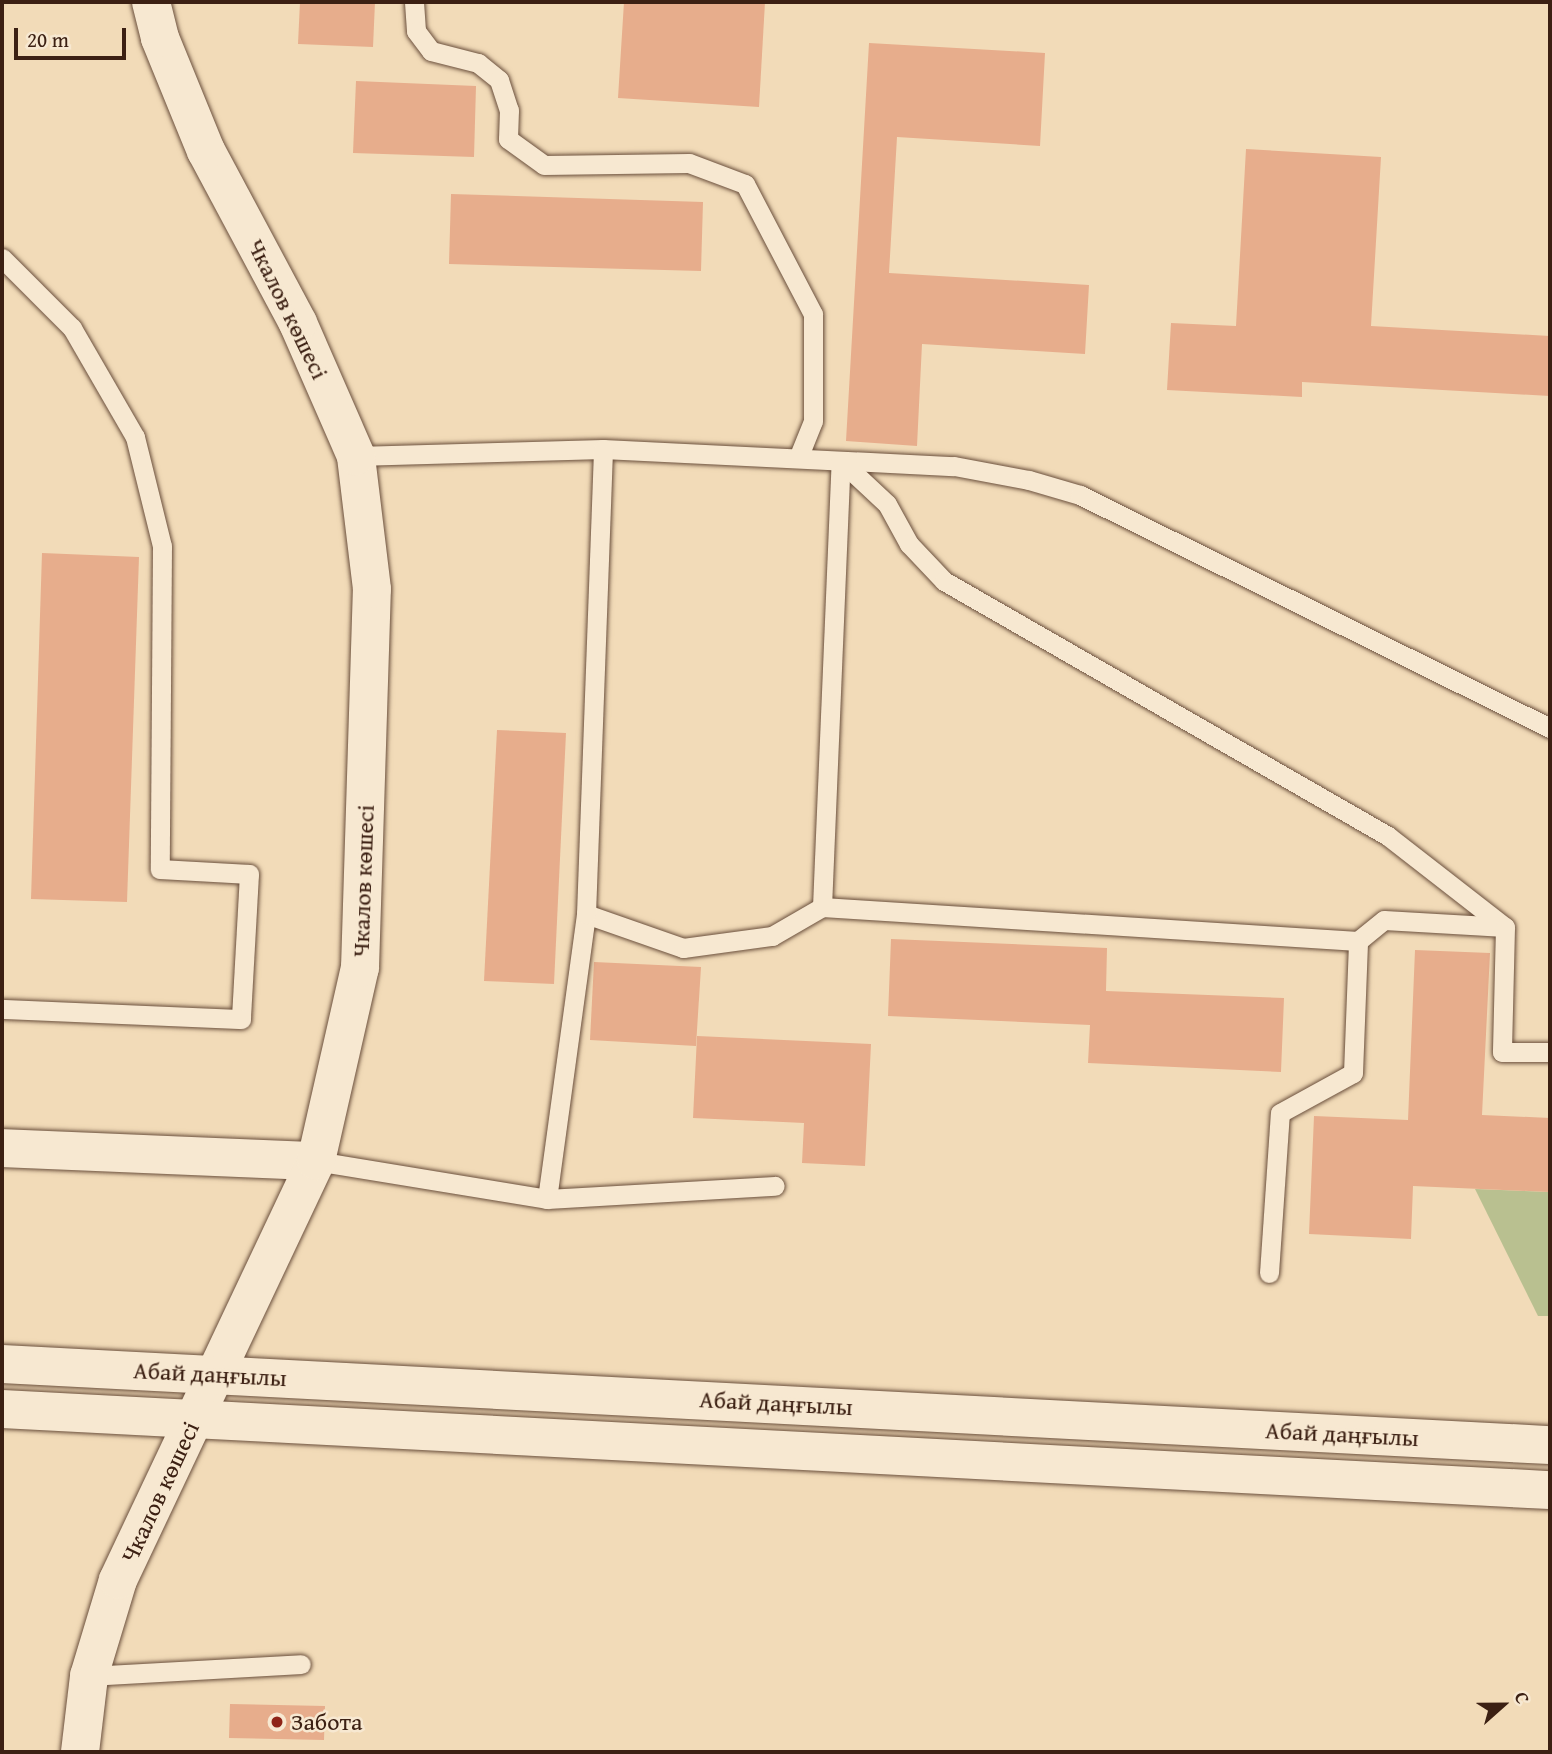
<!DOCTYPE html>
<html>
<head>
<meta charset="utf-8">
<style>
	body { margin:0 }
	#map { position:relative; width:1552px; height:1754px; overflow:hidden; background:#f2dbb8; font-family:"Gentium Book Plus",serif }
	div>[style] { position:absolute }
	.green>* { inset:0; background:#b9c090 }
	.building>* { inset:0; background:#e7ad8c }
	.roads { filter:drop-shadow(0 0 2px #6a4f3c) drop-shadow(0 0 2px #6a4f3c) }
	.service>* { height:19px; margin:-9.5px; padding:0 9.5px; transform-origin:9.5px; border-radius:9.5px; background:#f7e8d1 }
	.minor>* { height:38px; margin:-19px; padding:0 19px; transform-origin:19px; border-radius:19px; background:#f7e8d1 }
	.tertiary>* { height:38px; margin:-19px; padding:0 19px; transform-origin:19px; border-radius:19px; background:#f7e8d1 }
	.secondary>* { height:38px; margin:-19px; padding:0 19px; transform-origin:19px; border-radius:19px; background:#f7e8d1 }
	.dots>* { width:19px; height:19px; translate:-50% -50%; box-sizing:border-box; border:4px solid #f7e8d1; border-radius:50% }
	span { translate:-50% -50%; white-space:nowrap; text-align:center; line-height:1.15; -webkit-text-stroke:5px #f7e8d1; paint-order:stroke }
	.street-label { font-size:24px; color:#3c2013 }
	.poi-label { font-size:24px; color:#3c2013 }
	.left { translate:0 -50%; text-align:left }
	.frame { position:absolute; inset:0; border:4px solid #3c2013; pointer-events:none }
	.north { position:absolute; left:1468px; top:1670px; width:70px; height:70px; -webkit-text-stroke:5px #f7e8d1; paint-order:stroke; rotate:69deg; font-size:19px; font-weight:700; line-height:28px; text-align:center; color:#3c2013 }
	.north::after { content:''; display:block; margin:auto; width:24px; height:32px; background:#3c2013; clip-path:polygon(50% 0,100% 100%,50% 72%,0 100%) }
	.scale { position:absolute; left:14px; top:28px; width:112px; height:32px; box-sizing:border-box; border:4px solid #3c2013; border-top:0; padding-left:9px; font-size:21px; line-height:24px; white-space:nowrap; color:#3c2013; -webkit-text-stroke:5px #f7e8d1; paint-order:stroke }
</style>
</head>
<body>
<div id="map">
	<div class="green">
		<i style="clip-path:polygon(1475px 1189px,1550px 1192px,1550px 1316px,1538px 1316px)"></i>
	</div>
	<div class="building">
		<i style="clip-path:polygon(300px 2px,375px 2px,373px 47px,298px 44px)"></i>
		<i style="clip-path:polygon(624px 2px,765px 2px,759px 107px,618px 98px)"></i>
		<i style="clip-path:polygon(869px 43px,1045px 53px,1040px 146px,897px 137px,889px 273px,1089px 285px,1085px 354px,922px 344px,917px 446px,846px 441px)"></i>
		<i style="clip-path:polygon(356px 81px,476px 86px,474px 157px,353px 153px)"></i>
		<i style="clip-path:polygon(1246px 149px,1381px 157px,1371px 326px,1550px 336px,1550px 396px,1302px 382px,1302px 397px,1167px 390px,1171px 323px,1236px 326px)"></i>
		<i style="clip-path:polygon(451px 194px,703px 202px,701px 271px,449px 264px)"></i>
		<i style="clip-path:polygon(42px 553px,139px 557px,127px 902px,31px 899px)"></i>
		<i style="clip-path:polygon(497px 730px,566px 733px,554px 984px,484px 981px)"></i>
		<i style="clip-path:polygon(891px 939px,1107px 948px,1106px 991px,1284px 998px,1281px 1072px,1088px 1063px,1090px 1025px,888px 1016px)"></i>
		<i style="clip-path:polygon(1415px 950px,1490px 953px,1482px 1115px,1550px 1118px,1550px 1192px,1413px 1186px,1411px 1239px,1309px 1234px,1314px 1116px,1408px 1120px)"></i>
		<i style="clip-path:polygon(594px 962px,701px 967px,696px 1046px,590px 1040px)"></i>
		<i style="clip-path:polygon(697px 1036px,871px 1044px,865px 1166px,802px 1163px,804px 1123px,693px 1118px)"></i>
		<i style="clip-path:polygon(230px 1704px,325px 1706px,324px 1740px,229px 1738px)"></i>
	</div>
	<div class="roads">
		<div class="service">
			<i style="left:414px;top:2px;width:29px;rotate:86deg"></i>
			<i style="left:416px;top:31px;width:25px;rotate:53deg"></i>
			<i style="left:431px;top:51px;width:49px;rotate:14.3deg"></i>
			<i style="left:478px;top:63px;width:27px;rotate:39deg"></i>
			<i style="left:499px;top:80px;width:32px;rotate:72deg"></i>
			<i style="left:509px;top:110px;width:29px;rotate:92deg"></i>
			<i style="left:508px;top:139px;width:44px;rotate:35.8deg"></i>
			<i style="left:544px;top:165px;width:145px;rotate:-0.8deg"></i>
			<i style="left:689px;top:163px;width:60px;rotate:20.6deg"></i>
			<i style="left:745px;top:184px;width:147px;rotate:62.4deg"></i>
			<i style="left:813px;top:314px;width:107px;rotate:90deg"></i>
			<i style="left:813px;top:421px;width:40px;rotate:112deg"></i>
			<i style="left:2px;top:258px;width:99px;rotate:45deg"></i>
			<i style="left:72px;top:328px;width:126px;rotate:60deg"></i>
			<i style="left:135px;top:437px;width:112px;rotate:76.1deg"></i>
			<i style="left:162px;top:546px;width:323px;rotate:90.4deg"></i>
			<i style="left:160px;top:869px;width:89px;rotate:3.2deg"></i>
			<i style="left:249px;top:874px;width:145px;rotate:93.2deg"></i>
			<i style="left:241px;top:1019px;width:239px;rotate:-177.6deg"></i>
			<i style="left:356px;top:456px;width:247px;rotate:-1.6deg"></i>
			<i style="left:603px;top:449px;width:351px;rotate:2.8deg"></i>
			<i style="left:954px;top:466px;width:76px;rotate:10.6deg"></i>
			<i style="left:1029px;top:480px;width:53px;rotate:16.4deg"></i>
			<i style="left:1080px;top:495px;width:525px;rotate:26.37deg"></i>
			<i style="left:822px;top:907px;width:446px;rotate:-87.6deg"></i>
			<i style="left:841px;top:461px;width:63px;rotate:43.1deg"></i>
			<i style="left:887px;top:504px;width:46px;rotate:61.2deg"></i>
			<i style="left:909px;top:544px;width:51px;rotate:46.6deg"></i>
			<i style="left:944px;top:581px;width:512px;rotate:29.87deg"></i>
			<i style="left:1388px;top:836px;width:148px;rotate:37.9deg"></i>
			<i style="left:586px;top:914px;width:103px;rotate:19.3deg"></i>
			<i style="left:683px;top:948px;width:90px;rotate:-7.7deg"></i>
			<i style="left:772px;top:936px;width:58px;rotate:-30.1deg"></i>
			<i style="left:822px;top:907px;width:537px;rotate:3.63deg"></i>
			<i style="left:1358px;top:941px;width:33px;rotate:-39deg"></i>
			<i style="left:1384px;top:920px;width:121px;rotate:3.3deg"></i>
			<i style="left:1505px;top:927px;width:125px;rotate:91.4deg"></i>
			<i style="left:1502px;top:1052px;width:48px"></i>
			<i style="left:316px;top:1161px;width:234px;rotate:9.3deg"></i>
			<i style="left:547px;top:1199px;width:228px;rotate:-3.3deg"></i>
			<i style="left:547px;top:1199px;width:288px;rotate:-82.2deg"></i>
			<i style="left:586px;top:914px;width:465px;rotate:-87.9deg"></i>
			<i style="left:1269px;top:1273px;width:160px;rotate:-86.1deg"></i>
			<i style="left:1280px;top:1113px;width:83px;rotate:-28.7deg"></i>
			<i style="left:1353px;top:1073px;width:132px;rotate:-87.8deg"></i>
			<i style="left:89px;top:1676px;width:212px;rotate:-3.2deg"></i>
		</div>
		<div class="minor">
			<i style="left:2px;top:1148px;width:314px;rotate:2.4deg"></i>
		</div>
		<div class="tertiary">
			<i style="left:80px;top:1752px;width:77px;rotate:-83.2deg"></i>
			<i style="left:89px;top:1676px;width:100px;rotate:-73.2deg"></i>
			<i style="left:118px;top:1580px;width:463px;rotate:-64.7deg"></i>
			<i style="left:316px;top:1161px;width:198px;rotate:-77.2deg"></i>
			<i style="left:360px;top:968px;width:379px;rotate:-88.2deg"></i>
			<i style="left:372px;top:589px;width:134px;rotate:-96.9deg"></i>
			<i style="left:356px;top:456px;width:145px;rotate:-113.6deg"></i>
			<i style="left:298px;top:323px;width:195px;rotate:-118.1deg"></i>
			<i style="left:206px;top:151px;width:122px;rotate:-112.2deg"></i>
			<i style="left:160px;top:38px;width:37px;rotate:-104deg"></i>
		</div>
		<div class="secondary">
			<i style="left:2px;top:1364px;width:1550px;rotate:3deg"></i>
			<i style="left:2px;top:1409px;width:1550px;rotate:3deg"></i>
		</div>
	</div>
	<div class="dots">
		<i style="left:277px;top:1722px;background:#8f2418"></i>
	</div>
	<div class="street-label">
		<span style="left:288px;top:309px;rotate:64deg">Чкалов көшесі</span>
		<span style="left:363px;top:881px;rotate:-88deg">Чкалов көшесі</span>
		<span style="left:210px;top:1374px;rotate:3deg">Абай даңғылы</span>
		<span style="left:776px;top:1403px;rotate:3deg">Абай даңғылы</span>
		<span style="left:1342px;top:1434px;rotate:3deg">Абай даңғылы</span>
		<span style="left:160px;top:1492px;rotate:-65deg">Чкалов көшесі</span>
	</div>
	<div class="poi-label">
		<span class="left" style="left:291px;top:1722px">Забота</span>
	</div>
	<div class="frame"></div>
	<div class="north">С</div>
	<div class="scale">20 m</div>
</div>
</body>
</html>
